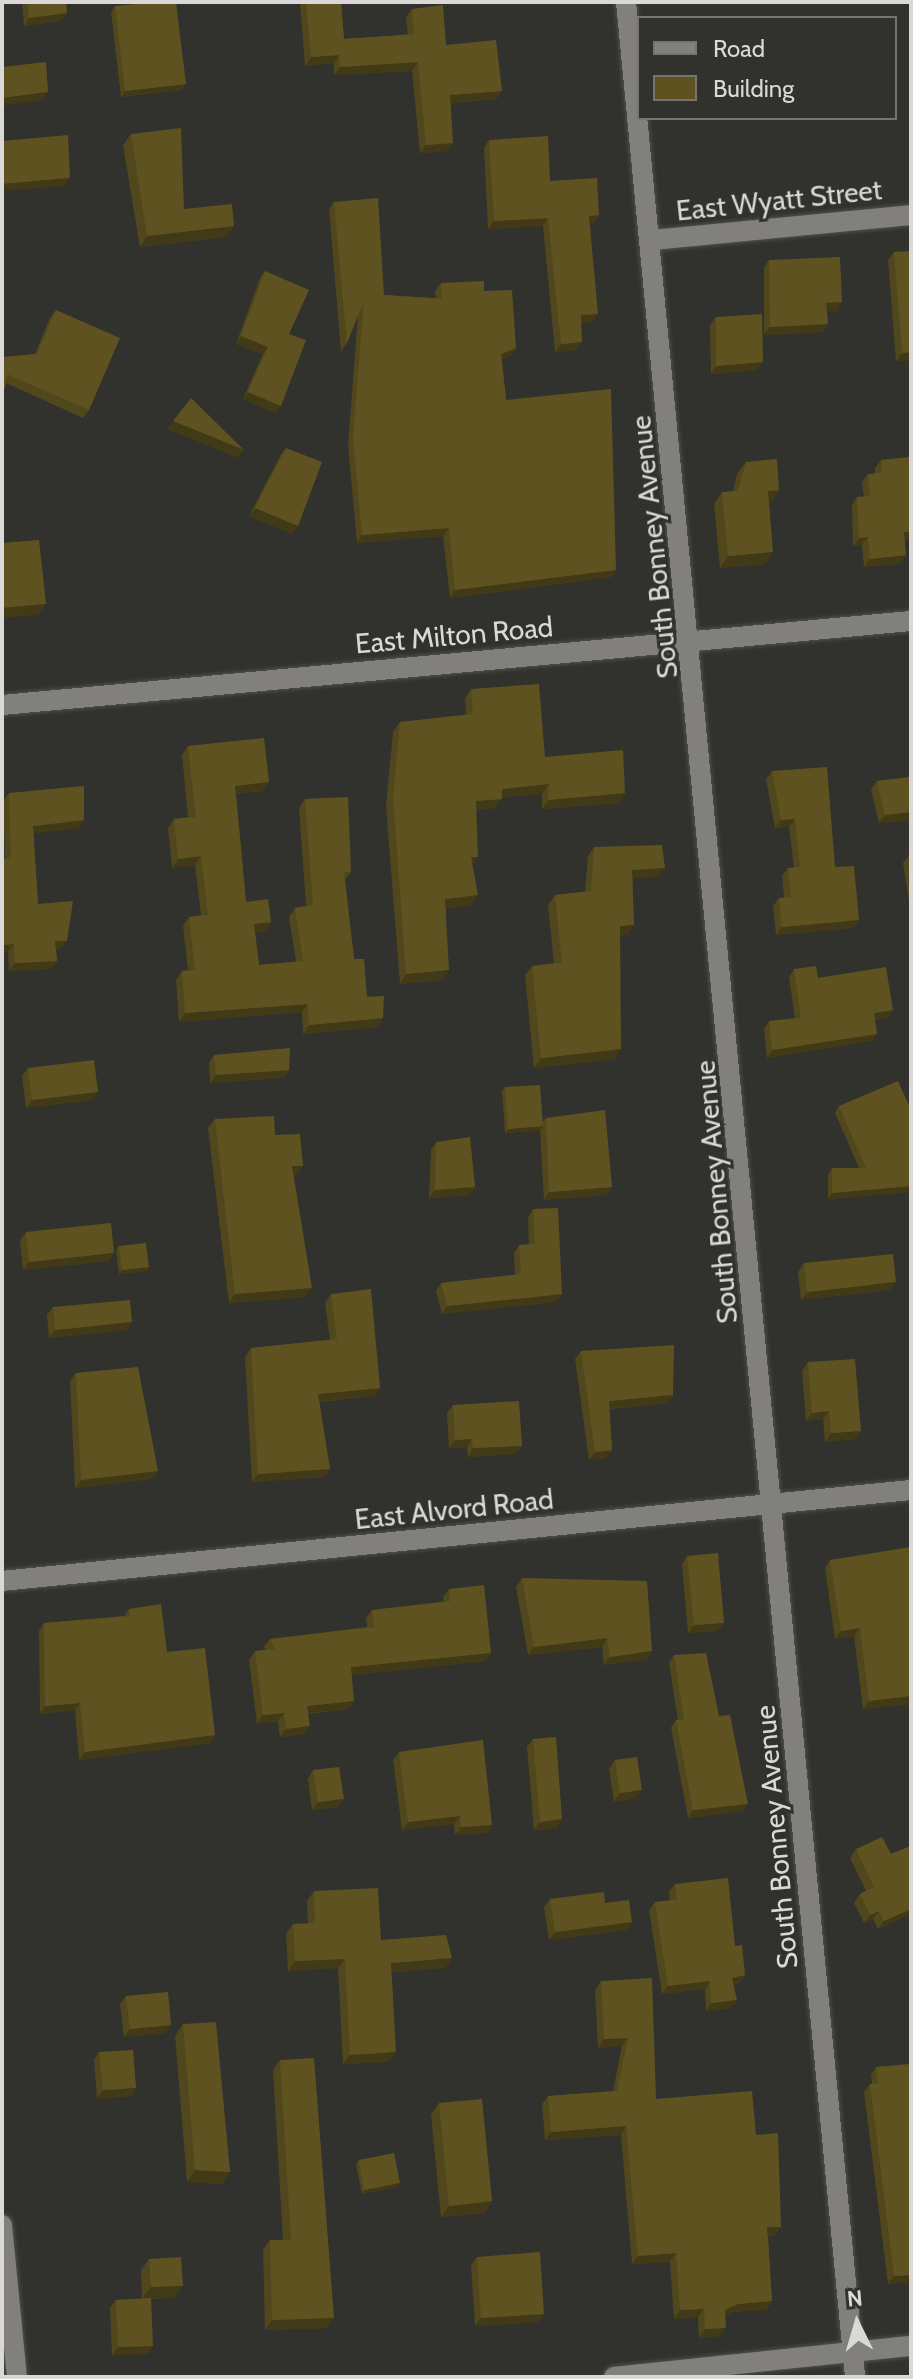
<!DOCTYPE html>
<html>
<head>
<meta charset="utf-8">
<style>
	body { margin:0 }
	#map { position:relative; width:913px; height:2379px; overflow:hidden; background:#31312e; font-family:Cabin,sans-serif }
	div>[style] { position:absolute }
	.roads { filter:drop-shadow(0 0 2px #4f4f4c) drop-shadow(0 0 2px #4f4f4c) }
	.minor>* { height:20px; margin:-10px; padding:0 10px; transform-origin:10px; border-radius:10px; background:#81807c }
	.tertiary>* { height:20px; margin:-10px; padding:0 10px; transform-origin:10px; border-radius:10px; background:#81807c }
	.wall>* { inset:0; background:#51471c }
	.shaded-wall>* { inset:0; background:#423a16 }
	.building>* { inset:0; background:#5e5320 }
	span { translate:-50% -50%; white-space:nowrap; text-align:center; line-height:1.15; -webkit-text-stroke:6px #31312e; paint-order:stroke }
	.street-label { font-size:28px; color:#dad9d7 }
	.frame { position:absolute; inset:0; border:4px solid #dad9d7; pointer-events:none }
	.legend { position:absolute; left:637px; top:16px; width:260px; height:104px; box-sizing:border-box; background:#31312e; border:2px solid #757472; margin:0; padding:10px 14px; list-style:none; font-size:24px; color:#dad9d7 }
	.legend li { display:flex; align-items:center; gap:16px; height:40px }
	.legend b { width:40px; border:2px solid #757472 }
	.north { position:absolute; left:817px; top:2283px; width:80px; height:80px; -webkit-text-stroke:6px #31312e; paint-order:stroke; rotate:355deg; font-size:22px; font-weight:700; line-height:32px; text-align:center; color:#dad9d7 }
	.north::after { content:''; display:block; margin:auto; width:28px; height:36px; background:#dad9d7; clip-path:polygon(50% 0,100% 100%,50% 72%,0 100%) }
</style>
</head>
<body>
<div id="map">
	<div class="roads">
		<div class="minor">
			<i style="left:626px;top:2px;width:2386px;rotate:84.49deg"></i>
			<i style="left:652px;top:240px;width:260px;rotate:-5.5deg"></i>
			<i style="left:2px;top:705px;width:913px;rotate:-5.28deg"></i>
			<i style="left:2px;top:1581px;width:914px;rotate:-5.72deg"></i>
			<i style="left:614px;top:2377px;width:299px;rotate:-6deg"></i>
		</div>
		<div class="tertiary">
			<i style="left:2px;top:2225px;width:153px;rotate:84.4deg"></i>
		</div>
	</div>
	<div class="wall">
		<i style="clip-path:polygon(22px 2px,66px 2px,67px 13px,61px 21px,24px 26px)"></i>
		<i style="clip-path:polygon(300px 2px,341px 2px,344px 39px,408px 35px,406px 17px,412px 9px,446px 45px,502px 91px,496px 99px,451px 103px,447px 151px,420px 153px,412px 71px,334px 75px,334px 63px,305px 66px)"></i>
		<i style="clip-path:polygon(115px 6px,186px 84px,182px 90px,121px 97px,111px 12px)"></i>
		<i style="clip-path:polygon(131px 134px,184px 209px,234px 226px,226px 237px,140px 247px,123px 145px)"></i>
		<i style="clip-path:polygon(489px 140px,599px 215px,594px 223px,590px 223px,593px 322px,581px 323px,576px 350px,555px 352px,543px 226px,488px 229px,484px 148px)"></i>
		<i style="clip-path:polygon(334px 202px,384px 295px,436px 298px,435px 291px,441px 283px,484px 291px,516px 348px,511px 356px,502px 359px,506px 400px,616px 570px,611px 577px,450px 598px,443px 536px,357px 543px,348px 445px,358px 315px,347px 343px,341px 351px,329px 209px)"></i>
		<i style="clip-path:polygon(894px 252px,911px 360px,896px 361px,888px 260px)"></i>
		<i style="clip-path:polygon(769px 260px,837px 311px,827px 311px,828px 324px,823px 332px,764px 335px,764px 268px)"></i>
		<i style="clip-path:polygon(265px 271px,289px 334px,276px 413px,243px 399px,263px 354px,236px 344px,260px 278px)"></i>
		<i style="clip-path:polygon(56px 310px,89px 410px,83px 418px,6px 383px,4px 357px,35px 354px,50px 318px)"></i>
		<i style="clip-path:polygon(716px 317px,757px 370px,711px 374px,710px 325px)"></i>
		<i style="clip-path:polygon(286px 448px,292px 534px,249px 516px,280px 456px)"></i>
		<i style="clip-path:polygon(911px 457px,911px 539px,904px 540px,906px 555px,900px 564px,864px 567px,862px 545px,853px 546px,852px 505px,857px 497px,864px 497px,862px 482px,868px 474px,875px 474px,875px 468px,881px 460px)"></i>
		<i style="clip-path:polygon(746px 462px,779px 490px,771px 502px,769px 502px,765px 564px,720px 568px,714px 504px,722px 492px,733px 491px,737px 474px)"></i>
		<i style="clip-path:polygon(471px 689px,545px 757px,619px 803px,542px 809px,542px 794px,502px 797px,495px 808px,476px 810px,472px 865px,471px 905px,446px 908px,442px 980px,400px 984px,386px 806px,393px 732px,400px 722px,466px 715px,465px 699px)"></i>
		<i style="clip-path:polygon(188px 746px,263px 791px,236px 794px,246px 902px,271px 922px,265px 931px,255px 932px,259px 965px,296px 962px,289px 917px,295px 908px,306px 906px,299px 808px,305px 799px,351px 872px,345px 880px,354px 959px,367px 997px,383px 1018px,377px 1027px,303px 1034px,302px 1012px,179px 1022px,176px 980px,182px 971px,188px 970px,183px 926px,189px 917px,201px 915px,195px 865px,172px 868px,168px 828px,174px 819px,188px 817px,182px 755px)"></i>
		<i style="clip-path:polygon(772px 771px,835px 867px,854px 928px,776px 935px,773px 906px,779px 898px,784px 898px,782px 876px,788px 868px,794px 868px,789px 827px,775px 828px,766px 779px)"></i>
		<i style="clip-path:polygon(911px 777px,911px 820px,879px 823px,871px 789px,877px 781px)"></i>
		<i style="clip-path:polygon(9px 793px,84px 820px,79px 828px,33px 833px,38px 904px,61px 949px,56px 949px,57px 961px,51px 969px,9px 971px,8px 952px,2px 953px,2px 859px,5px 859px,3px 801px)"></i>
		<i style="clip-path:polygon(594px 847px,658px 877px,633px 878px,628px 934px,620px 935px,615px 1059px,534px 1068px,525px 975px,532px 966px,554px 963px,548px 905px,555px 895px,585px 892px,588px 856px)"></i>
		<i style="clip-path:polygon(911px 854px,911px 914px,903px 863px,909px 855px)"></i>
		<i style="clip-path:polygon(794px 969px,818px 978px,893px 1010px,888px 1018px,875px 1020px,877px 1034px,871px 1041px,767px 1058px,764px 1029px,769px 1021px,795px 1018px,789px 977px)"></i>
		<i style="clip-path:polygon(214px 1055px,289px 1070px,283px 1078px,210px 1083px,209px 1063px)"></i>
		<i style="clip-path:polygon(28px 1068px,92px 1100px,26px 1108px,22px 1076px)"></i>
		<i style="clip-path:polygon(505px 1087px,542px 1122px,546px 1118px,612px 1187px,606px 1195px,544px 1200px,540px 1130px,505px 1133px,502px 1091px)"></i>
		<i style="clip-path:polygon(839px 1106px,911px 1110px,911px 1192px,828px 1199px,828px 1175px,832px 1168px,859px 1168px,835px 1113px)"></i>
		<i style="clip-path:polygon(215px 1119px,275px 1135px,296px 1176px,293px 1176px,305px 1297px,229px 1303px,208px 1128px)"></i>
		<i style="clip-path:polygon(436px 1142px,475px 1187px,469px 1195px,429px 1198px,431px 1150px)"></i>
		<i style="clip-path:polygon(533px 1209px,562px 1294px,556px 1302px,442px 1314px,436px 1291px,441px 1283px,515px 1275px,514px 1253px,519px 1245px,529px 1245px,528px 1218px)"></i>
		<i style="clip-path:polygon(26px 1232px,109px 1261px,23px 1270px,20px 1240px)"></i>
		<i style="clip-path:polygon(119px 1246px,149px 1267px,146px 1271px,119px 1274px,116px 1250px)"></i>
		<i style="clip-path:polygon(804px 1263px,890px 1290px,801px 1300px,798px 1272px)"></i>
		<i style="clip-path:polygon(331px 1294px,380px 1388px,375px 1396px,319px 1402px,330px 1469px,324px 1477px,252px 1482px,245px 1357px,251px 1348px,330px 1340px,325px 1303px)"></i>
		<i style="clip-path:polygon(53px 1307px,127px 1330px,49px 1338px,47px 1315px)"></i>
		<i style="clip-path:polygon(581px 1351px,668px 1403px,609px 1409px,612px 1450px,606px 1458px,589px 1460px,575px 1359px)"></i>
		<i style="clip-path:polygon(808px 1362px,855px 1439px,825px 1442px,823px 1419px,806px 1421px,802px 1371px)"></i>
		<i style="clip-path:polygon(76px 1373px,158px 1471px,152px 1479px,75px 1488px,70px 1381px)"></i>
		<i style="clip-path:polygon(453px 1405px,516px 1454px,468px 1457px,467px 1447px,449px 1448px,447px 1413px)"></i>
		<i style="clip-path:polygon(687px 1556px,718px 1631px,688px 1633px,682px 1564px)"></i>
		<i style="clip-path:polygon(830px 1560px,911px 1704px,863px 1709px,854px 1636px,835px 1639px,825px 1568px)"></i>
		<i style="clip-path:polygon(522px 1578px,647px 1659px,604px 1665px,602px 1647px,528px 1655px,516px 1587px)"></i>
		<i style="clip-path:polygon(449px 1589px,486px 1661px,352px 1675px,348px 1709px,308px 1714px,304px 1734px,280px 1737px,278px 1721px,257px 1724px,249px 1660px,255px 1651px,266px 1650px,264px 1647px,270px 1639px,367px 1627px,366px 1618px,372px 1610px,444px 1602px,443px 1597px)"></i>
		<i style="clip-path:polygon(129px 1609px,167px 1652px,215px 1735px,210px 1743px,79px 1760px,75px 1710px,40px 1714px,39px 1631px,44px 1623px,124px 1616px)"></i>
		<i style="clip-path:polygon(674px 1655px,719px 1716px,743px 1811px,688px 1818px,671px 1727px,676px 1720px,678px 1720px,669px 1663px)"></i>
		<i style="clip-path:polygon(533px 1739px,557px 1828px,534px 1830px,527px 1747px)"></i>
		<i style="clip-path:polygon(399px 1752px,487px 1833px,455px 1835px,454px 1824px,402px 1830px,393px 1760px)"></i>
		<i style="clip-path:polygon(615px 1760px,636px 1798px,614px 1802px,609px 1769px)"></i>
		<i style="clip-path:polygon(313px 1770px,338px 1807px,312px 1810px,308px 1779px)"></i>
		<i style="clip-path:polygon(911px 1846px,911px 1914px,878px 1929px,873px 1919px,864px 1923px,854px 1903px,860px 1894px,866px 1891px,850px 1858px,856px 1849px,891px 1854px)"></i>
		<i style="clip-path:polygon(675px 1884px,735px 1946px,745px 1975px,739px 1983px,733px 1985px,731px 2008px,706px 2011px,705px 1989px,662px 1994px,649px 1910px,655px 1902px,670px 1900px,669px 1892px)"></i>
		<i style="clip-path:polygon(314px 1891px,381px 1940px,452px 1958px,445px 1968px,391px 1972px,389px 2062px,343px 2064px,338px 1968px,288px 1971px,286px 1934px,293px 1924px,308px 1924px,307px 1901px)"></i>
		<i style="clip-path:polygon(550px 1899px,605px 1903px,632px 1922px,627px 1930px,549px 1940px,544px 1907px)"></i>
		<i style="clip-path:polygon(601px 1981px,656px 2099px,756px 2135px,775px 2235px,768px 2236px,772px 2301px,766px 2310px,732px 2312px,725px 2316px,720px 2336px,699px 2338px,698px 2317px,674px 2319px,670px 2262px,632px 2264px,621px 2135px,545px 2140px,542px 2104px,548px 2096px,613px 2091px,622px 2046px,598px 2048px,595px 1990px)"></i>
		<i style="clip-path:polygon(126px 1996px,171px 2025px,165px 2033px,124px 2037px,120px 2004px)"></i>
		<i style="clip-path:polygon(183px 2024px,230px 2172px,222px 2184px,187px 2182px,175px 2036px)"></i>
		<i style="clip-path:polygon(99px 2052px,131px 2096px,97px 2099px,94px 2060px)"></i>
		<i style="clip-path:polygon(280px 2060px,327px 2328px,265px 2330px,263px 2250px,270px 2240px,283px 2240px,273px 2070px)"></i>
		<i style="clip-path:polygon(911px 2064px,911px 2282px,888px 2284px,864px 2092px,870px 2084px,872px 2084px,871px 2075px,876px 2067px)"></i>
		<i style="clip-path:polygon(439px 2103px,492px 2201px,484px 2213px,441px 2217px,431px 2115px)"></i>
		<i style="clip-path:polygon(359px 2160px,397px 2187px,362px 2194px,356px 2164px)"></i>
		<i style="clip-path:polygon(477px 2257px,544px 2314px,538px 2322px,475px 2326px,471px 2265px)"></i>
		<i style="clip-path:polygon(149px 2259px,174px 2298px,151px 2299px,148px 2354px,112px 2355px,110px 2308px,116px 2300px,142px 2299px,141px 2270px)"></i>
	</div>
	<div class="shaded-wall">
		<i style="clip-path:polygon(67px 13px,61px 21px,24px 26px,29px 18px)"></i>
		<i style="clip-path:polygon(339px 55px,334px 63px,305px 66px,311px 57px)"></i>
		<i style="clip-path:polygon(418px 62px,412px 71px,334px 75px,340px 67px)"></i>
		<i style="clip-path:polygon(186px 84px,182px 90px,121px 97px,125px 91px)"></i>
		<i style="clip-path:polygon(502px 91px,496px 99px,444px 103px,450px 95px)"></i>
		<i style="clip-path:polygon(48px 92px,42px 100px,2px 106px,2px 98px)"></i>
		<i style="clip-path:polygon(453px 143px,447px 151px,420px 153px,426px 145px)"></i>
		<i style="clip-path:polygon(70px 178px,64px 186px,2px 191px,2px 184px)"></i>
		<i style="clip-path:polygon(599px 215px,594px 223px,583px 223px,589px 216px)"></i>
		<i style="clip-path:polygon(548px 218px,543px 226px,488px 229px,494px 221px)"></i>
		<i style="clip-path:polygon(234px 226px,226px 237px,140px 247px,147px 236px)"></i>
		<i style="clip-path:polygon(842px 302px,837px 311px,820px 312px,826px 303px)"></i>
		<i style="clip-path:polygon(598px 314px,593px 322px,575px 323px,581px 315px)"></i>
		<i style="clip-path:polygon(828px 324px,823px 332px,764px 335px,770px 327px)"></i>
		<i style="clip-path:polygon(241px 336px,268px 347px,263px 354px,236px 344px)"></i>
		<i style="clip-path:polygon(582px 342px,576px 350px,555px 352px,561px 344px)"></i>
		<i style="clip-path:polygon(516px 348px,511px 356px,496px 362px,501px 354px)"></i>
		<i style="clip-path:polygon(911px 352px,911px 360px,896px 361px,902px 353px)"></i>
		<i style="clip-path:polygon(763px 362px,757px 370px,711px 374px,716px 366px)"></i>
		<i style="clip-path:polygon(248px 392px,281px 406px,276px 413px,243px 399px)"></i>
		<i style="clip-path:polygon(173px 421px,244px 450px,238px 458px,167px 429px)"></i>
		<i style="clip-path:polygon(779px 490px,771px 502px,760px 503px,768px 491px)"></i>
		<i style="clip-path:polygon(255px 508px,298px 526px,292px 534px,249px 516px)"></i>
		<i style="clip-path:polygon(449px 528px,443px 536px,357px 543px,362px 535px)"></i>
		<i style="clip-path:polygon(904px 532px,911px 532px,911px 539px,898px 541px)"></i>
		<i style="clip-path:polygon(868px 537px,862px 545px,853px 546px,859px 538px)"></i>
		<i style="clip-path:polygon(773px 552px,765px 564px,720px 568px,728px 556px)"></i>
		<i style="clip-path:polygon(906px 555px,900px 564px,864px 567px,870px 559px)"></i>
		<i style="clip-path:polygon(616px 570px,611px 577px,450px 598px,455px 590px)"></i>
		<i style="clip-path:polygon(46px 604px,38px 615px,2px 618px,2px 608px)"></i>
		<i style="clip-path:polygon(269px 782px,263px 791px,229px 795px,235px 786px)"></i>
		<i style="clip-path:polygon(549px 784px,542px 794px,495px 798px,502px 789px)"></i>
		<i style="clip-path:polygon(625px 793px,619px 803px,542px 809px,548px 800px)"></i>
		<i style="clip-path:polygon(502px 799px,495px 808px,469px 811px,476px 801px)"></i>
		<i style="clip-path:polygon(911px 812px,911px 820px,879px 823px,885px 815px)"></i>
		<i style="clip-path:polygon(795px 819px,789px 827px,775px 828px,781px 820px)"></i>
		<i style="clip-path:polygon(84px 820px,79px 828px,27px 834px,33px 826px)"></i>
		<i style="clip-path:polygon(201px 856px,195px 865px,172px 868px,178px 859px)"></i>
		<i style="clip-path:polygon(471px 857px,478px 857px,471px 866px)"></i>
		<i style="clip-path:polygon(665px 868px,658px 877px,626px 879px,632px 870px)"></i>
		<i style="clip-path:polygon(478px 895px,471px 905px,438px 908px,445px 899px)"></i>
		<i style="clip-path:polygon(859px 920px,854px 928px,776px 935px,782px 927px)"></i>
		<i style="clip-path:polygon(271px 922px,265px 931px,248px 933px,254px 924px)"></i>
		<i style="clip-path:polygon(634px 925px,628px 934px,614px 935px,620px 926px)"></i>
		<i style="clip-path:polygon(55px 941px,67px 941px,61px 949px,50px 949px)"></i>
		<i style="clip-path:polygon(14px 944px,8px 952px,2px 953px,3px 945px)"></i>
		<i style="clip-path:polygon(57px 961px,51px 969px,9px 971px,15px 963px)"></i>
		<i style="clip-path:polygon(449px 970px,442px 980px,400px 984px,406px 974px)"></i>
		<i style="clip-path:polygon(308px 1004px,302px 1012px,179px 1022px,185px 1013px)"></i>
		<i style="clip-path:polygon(893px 1010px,888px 1018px,868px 1021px,874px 1013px)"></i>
		<i style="clip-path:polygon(383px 1018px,377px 1027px,303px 1034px,309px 1025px)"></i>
		<i style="clip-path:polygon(877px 1034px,871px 1041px,767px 1058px,772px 1050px)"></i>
		<i style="clip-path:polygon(621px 1049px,615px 1059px,534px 1068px,541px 1058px)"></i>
		<i style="clip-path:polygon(289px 1070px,283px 1078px,210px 1083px,216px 1075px)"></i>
		<i style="clip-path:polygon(98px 1092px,92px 1100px,26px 1108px,32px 1100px)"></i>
		<i style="clip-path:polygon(543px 1126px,540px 1131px,505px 1133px,508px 1129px)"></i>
		<i style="clip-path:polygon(292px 1166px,303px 1166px,296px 1176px,285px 1176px)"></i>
		<i style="clip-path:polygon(911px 1186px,911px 1192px,828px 1199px,832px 1193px)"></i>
		<i style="clip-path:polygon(475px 1187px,469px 1195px,429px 1198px,435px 1190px)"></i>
		<i style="clip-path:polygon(612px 1187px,606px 1195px,544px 1200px,549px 1192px)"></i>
		<i style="clip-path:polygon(114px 1253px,109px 1261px,23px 1270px,29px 1262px)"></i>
		<i style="clip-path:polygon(149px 1267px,146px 1271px,119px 1274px,122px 1270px)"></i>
		<i style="clip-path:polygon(896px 1282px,890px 1290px,801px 1300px,807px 1292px)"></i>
		<i style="clip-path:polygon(312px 1288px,305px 1297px,229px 1303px,235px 1294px)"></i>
		<i style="clip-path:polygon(562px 1294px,556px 1302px,442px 1314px,447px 1306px)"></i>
		<i style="clip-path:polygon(132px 1322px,127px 1330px,49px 1338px,55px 1330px)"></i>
		<i style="clip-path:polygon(380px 1388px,375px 1396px,312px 1402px,318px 1394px)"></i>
		<i style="clip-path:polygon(673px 1395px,668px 1403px,603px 1409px,609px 1401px)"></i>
		<i style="clip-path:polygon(829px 1411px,823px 1419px,806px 1421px,812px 1413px)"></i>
		<i style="clip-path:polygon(861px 1431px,855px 1439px,825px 1442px,831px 1433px)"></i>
		<i style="clip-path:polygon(472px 1439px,467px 1447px,449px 1448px,455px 1440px)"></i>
		<i style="clip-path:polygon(522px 1446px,516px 1454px,468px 1457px,473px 1448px)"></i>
		<i style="clip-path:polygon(612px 1450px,606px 1458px,589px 1460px,595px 1452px)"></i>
		<i style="clip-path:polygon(330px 1469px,324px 1477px,252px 1482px,258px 1474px)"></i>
		<i style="clip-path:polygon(158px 1471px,152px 1479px,75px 1488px,81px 1480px)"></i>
		<i style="clip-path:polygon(724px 1623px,718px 1631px,688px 1633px,694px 1625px)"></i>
		<i style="clip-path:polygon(860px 1628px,854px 1636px,835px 1639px,841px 1631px)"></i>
		<i style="clip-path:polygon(607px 1638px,602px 1647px,528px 1655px,534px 1647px)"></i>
		<i style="clip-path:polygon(652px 1651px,647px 1659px,604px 1665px,610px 1657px)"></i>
		<i style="clip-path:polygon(491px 1653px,486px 1661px,346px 1676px,351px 1667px)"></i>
		<i style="clip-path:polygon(911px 1696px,911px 1704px,863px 1709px,869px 1701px)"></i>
		<i style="clip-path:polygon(354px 1701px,348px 1709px,301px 1714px,307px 1706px)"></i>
		<i style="clip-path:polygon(80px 1703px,75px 1710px,40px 1714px,45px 1706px)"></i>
		<i style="clip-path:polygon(284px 1713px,278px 1721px,257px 1724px,263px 1715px)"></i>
		<i style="clip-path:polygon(310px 1726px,304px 1734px,280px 1737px,286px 1729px)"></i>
		<i style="clip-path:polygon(215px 1735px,210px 1743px,79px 1760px,85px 1752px)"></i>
		<i style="clip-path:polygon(642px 1790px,636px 1798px,614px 1802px,620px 1793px)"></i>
		<i style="clip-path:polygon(344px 1799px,338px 1807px,312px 1810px,318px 1802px)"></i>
		<i style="clip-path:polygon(748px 1804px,743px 1811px,688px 1818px,693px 1810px)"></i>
		<i style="clip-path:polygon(460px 1816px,454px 1824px,402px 1830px,408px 1822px)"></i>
		<i style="clip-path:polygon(562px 1819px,557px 1828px,534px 1830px,540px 1822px)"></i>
		<i style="clip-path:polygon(492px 1825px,487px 1833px,455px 1835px,461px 1827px)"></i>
		<i style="clip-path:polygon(911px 1909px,911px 1914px,878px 1929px,884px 1921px)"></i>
		<i style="clip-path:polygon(879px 1911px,873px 1919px,864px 1923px,870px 1915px)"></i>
		<i style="clip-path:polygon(632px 1922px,627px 1930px,549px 1940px,555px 1932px)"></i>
		<i style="clip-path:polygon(452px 1958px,445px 1968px,384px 1972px,391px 1963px)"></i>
		<i style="clip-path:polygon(345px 1959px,338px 1968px,288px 1971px,295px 1961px)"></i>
		<i style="clip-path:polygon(745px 1975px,739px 1983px,726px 1986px,732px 1978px)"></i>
		<i style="clip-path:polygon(710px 1981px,705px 1989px,662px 1994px,668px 1986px)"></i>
		<i style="clip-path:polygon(737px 2000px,731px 2008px,706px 2011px,711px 2003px)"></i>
		<i style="clip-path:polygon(171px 2025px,165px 2033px,124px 2037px,130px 2029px)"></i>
		<i style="clip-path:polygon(628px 2038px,622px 2046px,598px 2048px,604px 2039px)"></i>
		<i style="clip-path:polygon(396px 2052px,389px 2062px,343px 2064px,350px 2055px)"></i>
		<i style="clip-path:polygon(136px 2088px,131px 2096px,97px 2099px,103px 2090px)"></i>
		<i style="clip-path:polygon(626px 2126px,621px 2135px,545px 2140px,551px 2132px)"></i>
		<i style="clip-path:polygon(195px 2170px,230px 2172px,222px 2184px,187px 2182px)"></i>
		<i style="clip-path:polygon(400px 2183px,397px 2187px,362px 2194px,364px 2190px)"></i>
		<i style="clip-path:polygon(492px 2201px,484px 2213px,441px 2217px,449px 2206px)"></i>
		<i style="clip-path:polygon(767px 2227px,781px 2227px,775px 2235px,761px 2236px)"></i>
		<i style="clip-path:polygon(676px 2253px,670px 2262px,632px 2264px,638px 2256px)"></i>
		<i style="clip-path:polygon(911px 2275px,911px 2282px,888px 2284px,894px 2276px)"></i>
		<i style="clip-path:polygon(183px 2286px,174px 2298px,142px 2299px,151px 2287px)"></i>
		<i style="clip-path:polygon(772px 2301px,766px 2310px,732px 2312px,719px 2319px,725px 2310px,738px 2304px)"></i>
		<i style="clip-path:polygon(704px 2309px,698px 2317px,674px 2319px,680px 2310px)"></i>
		<i style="clip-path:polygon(544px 2314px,538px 2322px,475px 2326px,481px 2318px)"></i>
		<i style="clip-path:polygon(334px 2318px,327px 2328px,265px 2330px,272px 2320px)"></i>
		<i style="clip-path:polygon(726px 2328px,720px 2336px,699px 2338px,705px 2329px)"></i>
		<i style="clip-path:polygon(153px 2346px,148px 2354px,112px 2355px,118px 2347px)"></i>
	</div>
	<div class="building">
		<i style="clip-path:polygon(28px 2px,66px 2px,67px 13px,29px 18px)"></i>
		<i style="clip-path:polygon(155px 2px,176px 2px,186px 84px,125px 91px,115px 6px)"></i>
		<i style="clip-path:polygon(306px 2px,341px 2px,344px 39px,414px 34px,412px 9px,443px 5px,446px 45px,496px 40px,502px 91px,450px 95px,453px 143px,426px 145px,418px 62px,340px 67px,339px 55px,311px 57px)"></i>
		<i style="clip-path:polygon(46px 62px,48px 92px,2px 98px,2px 67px)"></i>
		<i style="clip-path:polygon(181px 128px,184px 209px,232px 204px,234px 226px,147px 236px,131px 134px)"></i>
		<i style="clip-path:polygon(68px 135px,70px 178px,2px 184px,2px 141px)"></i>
		<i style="clip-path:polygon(548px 136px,550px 181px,597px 178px,599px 215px,589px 216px,598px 314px,581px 315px,582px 342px,561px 344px,548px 218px,494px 221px,489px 140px)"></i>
		<i style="clip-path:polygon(378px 198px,384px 295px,442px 299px,441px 283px,484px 281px,484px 291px,512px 290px,516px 348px,501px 354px,506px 400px,611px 389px,616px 570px,455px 590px,449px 528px,362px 535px,353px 437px,364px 301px,347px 343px,334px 202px)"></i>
		<i style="clip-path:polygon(911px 251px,911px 352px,902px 353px,894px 252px)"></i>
		<i style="clip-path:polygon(840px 257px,842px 302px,826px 303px,828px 324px,770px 327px,769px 260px)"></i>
		<i style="clip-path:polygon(265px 271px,309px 290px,289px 334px,306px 340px,281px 406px,248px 392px,268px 347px,241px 336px)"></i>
		<i style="clip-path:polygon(56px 310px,120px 338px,89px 410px,7px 374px,5px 389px,2px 389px,2px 342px,4px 357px,37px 354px)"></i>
		<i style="clip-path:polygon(762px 314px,763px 362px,716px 366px,716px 317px)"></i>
		<i style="clip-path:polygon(191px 398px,244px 450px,173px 421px)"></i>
		<i style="clip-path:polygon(286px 448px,322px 462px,298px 526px,255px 508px)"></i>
		<i style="clip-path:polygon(911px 457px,911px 532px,904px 532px,906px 555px,870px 559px,868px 537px,859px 538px,857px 497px,870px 496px,868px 474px,882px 473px,881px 460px)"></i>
		<i style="clip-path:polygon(777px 459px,779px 490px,768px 491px,773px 552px,728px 556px,722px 492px,738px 491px,746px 462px)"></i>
		<i style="clip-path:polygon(39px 540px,46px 604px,2px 608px,2px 543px)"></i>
		<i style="clip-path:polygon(539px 684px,545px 757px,623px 750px,625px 793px,548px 800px,549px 784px,502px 789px,502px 799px,476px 801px,478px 857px,471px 857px,478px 895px,445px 899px,449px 970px,406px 974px,393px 797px,400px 722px,473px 714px,471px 689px)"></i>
		<i style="clip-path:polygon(264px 738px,269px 782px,235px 786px,246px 902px,268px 899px,271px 922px,254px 924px,259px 965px,303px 961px,295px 908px,313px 905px,305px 799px,348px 797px,351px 872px,344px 872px,354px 959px,364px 959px,367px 997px,384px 996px,383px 1018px,309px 1025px,308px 1004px,185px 1013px,182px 971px,195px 970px,189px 917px,208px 915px,201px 856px,178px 859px,174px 819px,196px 817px,188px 746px)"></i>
		<i style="clip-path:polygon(827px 767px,835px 867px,854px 866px,859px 920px,782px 927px,779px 898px,791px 897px,788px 868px,800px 867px,795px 819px,781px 820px,772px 771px)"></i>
		<i style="clip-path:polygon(911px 777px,911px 812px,885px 815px,877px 781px)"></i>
		<i style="clip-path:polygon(84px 786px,84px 820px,33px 826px,38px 904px,73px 901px,67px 941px,55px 941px,57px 961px,15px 963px,14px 944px,3px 945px,2px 939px,2px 859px,11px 859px,9px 793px)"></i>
		<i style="clip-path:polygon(662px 845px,665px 868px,632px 870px,634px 925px,620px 926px,621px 1049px,541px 1058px,532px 966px,562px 963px,555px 895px,591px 891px,594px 847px)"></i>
		<i style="clip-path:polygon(816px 966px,818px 978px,886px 967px,893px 1010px,874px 1013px,877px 1034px,772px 1050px,769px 1021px,801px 1018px,794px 969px)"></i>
		<i style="clip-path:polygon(290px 1048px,289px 1070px,216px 1075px,214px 1055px)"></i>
		<i style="clip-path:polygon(94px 1060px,98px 1092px,32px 1100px,28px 1068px)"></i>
		<i style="clip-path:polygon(898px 1081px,911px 1110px,911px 1166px,903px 1167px,911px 1167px,911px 1186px,832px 1193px,832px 1168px,866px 1168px,839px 1106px)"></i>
		<i style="clip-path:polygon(540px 1085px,543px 1126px,508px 1129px,505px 1087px)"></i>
		<i style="clip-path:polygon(605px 1110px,612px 1187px,549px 1192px,546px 1118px)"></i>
		<i style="clip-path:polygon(274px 1116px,275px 1135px,300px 1134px,303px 1166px,292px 1166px,312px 1288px,235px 1294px,215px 1119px)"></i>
		<i style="clip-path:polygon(470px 1137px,475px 1187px,435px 1190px,436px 1142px)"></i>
		<i style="clip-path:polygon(558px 1208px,562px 1294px,447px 1306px,441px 1283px,521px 1274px,519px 1245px,535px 1244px,533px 1209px)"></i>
		<i style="clip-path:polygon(111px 1223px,114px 1253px,29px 1262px,26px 1232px)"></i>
		<i style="clip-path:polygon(146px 1243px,149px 1267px,122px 1270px,119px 1246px)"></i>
		<i style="clip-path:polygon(893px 1254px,896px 1282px,807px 1292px,804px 1263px)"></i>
		<i style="clip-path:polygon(371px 1289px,380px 1388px,318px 1394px,330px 1469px,258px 1474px,251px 1348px,337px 1339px,331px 1294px)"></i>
		<i style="clip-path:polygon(130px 1300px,132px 1322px,55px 1330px,53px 1307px)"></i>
		<i style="clip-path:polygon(674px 1345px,673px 1395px,609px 1401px,612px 1450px,595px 1452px,581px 1351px)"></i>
		<i style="clip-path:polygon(855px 1359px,861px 1431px,831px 1433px,829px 1411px,812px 1413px,808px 1362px)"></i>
		<i style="clip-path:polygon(138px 1367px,158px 1471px,81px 1480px,76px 1373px)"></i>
		<i style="clip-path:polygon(519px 1401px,522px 1446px,473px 1448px,472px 1439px,455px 1440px,453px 1405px)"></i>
		<i style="clip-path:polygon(911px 1547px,911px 1696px,869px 1701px,860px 1628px,841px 1631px,830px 1560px)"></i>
		<i style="clip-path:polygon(718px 1553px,724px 1623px,694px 1625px,687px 1556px)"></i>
		<i style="clip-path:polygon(522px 1578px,647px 1581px,652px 1651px,610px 1657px,607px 1638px,534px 1647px)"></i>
		<i style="clip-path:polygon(484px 1585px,491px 1653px,351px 1667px,354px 1701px,307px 1706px,310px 1726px,286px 1729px,284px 1713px,263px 1715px,255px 1651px,275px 1649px,270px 1639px,374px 1627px,372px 1610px,450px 1601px,449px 1589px)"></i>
		<i style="clip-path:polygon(161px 1604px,167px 1652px,205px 1648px,215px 1735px,85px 1752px,80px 1703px,45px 1706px,44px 1623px,130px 1616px,129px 1609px)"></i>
		<i style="clip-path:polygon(706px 1653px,719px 1716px,730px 1715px,748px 1804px,693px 1810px,676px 1720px,684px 1719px,674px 1655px)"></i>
		<i style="clip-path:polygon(556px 1737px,562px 1819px,540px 1822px,533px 1739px)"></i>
		<i style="clip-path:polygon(483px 1740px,492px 1825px,461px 1827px,460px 1816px,408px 1822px,399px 1752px)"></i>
		<i style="clip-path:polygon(637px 1757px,642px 1790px,620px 1793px,615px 1760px)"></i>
		<i style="clip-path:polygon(339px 1767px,344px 1799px,318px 1802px,313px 1770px)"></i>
		<i style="clip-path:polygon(882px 1837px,891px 1854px,911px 1846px,911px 1909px,884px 1921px,879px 1911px,870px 1915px,860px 1894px,874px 1887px,856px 1849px)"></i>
		<i style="clip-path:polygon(728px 1878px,735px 1946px,742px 1945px,745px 1975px,732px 1978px,737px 2000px,711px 2003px,710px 1981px,668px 1986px,655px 1902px,677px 1900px,675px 1884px)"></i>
		<i style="clip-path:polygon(378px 1888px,381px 1940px,446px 1935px,452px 1958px,391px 1963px,396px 2052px,350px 2055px,345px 1959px,295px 1961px,293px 1924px,315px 1923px,314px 1891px)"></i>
		<i style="clip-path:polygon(604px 1892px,605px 1903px,629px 1900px,632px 1922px,555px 1932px,550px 1899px)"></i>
		<i style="clip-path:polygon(652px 1978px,656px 2099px,752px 2091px,756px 2135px,778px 2133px,781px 2227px,767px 2227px,772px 2301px,738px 2304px,725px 2310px,726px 2328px,705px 2329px,704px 2309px,680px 2310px,676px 2253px,638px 2256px,626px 2126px,551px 2132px,548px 2096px,617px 2091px,628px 2038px,604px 2039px,601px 1981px)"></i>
		<i style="clip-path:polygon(168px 1992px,171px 2025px,130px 2029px,126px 1996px)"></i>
		<i style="clip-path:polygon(216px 2022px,230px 2172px,195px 2170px,183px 2024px)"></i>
		<i style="clip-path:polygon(133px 2050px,136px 2088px,103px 2090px,99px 2052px)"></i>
		<i style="clip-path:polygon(314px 2058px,334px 2318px,272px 2320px,270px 2240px,291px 2240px,280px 2060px)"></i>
		<i style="clip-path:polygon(911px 2064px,911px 2275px,894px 2276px,870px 2084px,878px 2083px,876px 2067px)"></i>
		<i style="clip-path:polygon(482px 2099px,492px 2201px,449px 2206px,439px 2103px)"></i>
		<i style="clip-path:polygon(394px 2153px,400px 2183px,364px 2190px,359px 2160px)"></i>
		<i style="clip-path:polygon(540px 2252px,544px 2314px,481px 2318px,477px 2257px)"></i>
		<i style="clip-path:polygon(181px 2257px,183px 2286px,151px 2287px,149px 2259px)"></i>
		<i style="clip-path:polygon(151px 2298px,153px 2346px,118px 2347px,116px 2300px)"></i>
	</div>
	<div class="street-label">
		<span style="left:779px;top:200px;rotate:-6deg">East Wyatt Street</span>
		<span style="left:654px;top:547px;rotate:-96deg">South Bonney Avenue</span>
		<span style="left:454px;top:635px;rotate:-5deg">East Milton Road</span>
		<span style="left:716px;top:1192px;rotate:-95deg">South Bonney Avenue</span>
		<span style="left:454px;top:1509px;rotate:-6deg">East Alvord Road</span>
		<span style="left:776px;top:1837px;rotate:-95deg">South Bonney Avenue</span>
	</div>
	<div class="frame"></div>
	<ul class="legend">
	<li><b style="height:10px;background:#81807c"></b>Road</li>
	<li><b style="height:22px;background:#5e5320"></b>Building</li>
	</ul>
	<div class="north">N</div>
</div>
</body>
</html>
